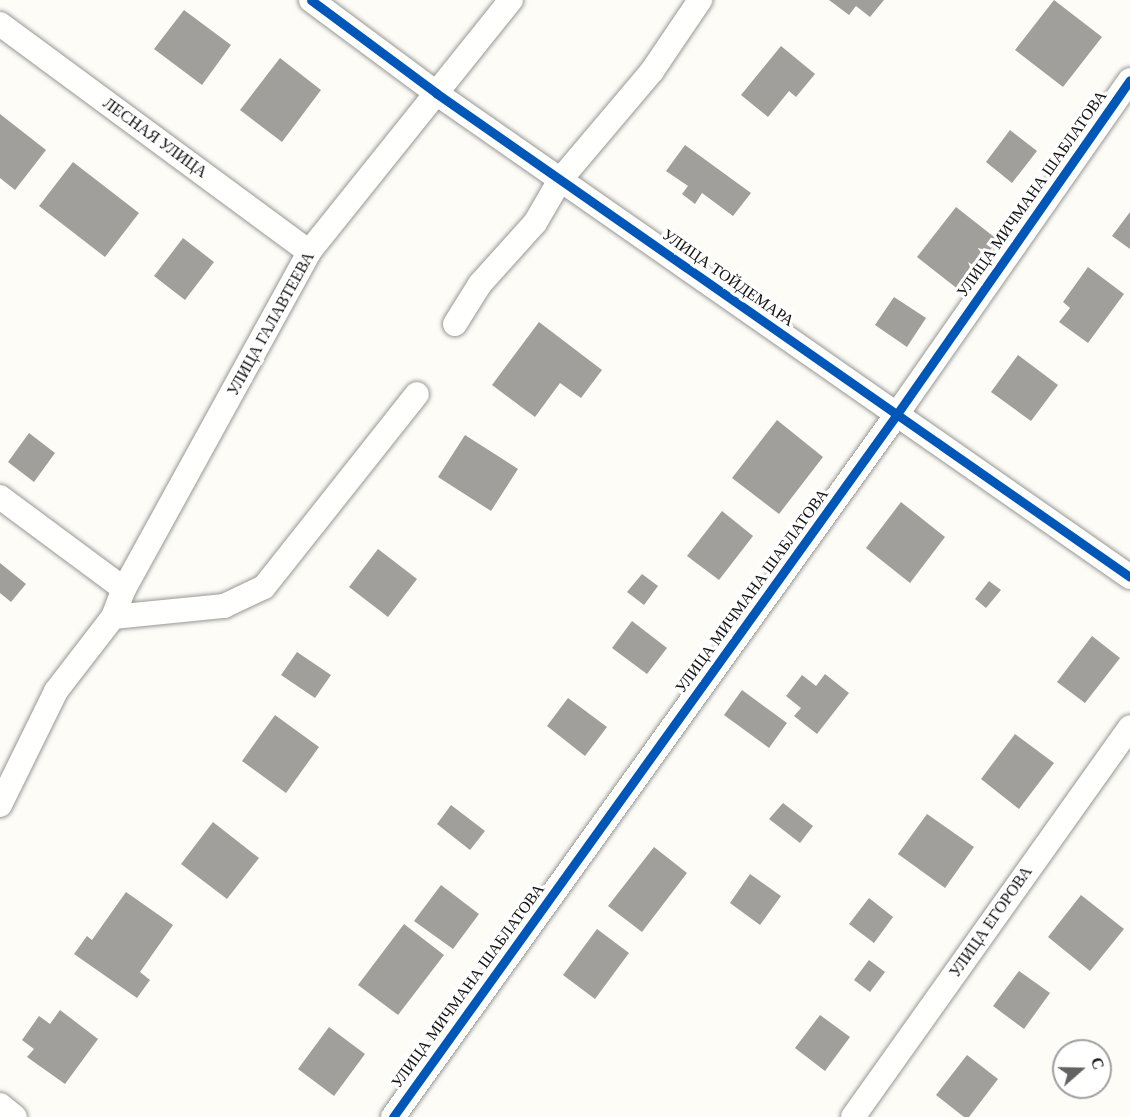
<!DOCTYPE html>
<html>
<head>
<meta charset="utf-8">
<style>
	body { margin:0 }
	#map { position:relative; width:1130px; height:1117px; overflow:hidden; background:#fdfcf7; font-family:"Times New Roman",serif }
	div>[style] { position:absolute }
	.building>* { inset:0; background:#a19f9c }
	.roads { filter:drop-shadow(0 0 2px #979795) drop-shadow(0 0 2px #979795) }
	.minor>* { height:24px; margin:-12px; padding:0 12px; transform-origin:12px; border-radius:12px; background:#fffffe }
	.cycleway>* { height:9px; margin:-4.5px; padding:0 4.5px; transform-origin:4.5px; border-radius:4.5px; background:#0057b8 }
	span { translate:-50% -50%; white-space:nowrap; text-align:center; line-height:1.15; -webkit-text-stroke:6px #fff; paint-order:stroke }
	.street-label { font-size:16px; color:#111 }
	.north { position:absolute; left:1052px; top:1039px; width:60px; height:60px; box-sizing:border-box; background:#fff; border:2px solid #a0a0a0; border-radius:50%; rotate:70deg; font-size:16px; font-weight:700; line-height:24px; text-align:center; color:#111 }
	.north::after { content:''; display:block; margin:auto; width:21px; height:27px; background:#646362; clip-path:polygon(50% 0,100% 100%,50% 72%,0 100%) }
</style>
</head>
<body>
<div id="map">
	<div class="building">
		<i style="clip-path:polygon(829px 0,884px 0,870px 17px,856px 6px,849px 15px)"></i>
		<i style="clip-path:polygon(1054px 0,1102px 37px,1063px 87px,1015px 50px)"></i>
		<i style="clip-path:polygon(184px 10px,231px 45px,202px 85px,154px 49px)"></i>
		<i style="clip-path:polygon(781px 46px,815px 74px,796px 97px,789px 91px,768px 117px,741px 95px)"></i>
		<i style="clip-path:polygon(280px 58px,321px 90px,282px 142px,240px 110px)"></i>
		<i style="clip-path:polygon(0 114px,46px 150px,15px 190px,0 178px)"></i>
		<i style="clip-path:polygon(1010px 130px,1037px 151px,1012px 183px,986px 162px)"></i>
		<i style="clip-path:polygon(685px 145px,751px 193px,733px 216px,702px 193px,695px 204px,682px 194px,688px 186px,666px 171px)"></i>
		<i style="clip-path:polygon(73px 162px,139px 213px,105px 257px,39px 206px)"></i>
		<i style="clip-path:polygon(956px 207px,998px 240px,959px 290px,917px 257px)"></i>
		<i style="clip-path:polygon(1130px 212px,1130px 249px,1112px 236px)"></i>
		<i style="clip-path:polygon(183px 238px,214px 262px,185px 300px,154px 276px)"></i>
		<i style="clip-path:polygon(1088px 267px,1124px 294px,1088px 343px,1059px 322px,1070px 308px,1063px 302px)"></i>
		<i style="clip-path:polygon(894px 297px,926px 318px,907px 347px,875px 325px)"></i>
		<i style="clip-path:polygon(539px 322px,602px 370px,581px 398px,560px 383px,535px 417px,492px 385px)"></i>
		<i style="clip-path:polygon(1018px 355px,1058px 385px,1031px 421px,991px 392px)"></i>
		<i style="clip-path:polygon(777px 420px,823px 457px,779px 514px,732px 478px)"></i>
		<i style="clip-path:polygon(29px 433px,55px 453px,34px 482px,8px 462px)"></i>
		<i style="clip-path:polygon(465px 435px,518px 469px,491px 511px,438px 477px)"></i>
		<i style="clip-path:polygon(901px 502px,945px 537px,910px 583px,866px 548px)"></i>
		<i style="clip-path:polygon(722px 511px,753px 536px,719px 580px,687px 556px)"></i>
		<i style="clip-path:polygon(378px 549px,417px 579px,388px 617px,349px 587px)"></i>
		<i style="clip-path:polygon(0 563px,26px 584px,11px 602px,0 593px)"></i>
		<i style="clip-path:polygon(642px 574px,658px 586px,644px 605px,627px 592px)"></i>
		<i style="clip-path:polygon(989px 581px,1001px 590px,986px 608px,975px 599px)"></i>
		<i style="clip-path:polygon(632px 621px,667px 648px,647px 674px,612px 648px)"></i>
		<i style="clip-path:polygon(1092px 636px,1120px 658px,1085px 703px,1057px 682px)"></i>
		<i style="clip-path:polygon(297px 652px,331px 675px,315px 698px,281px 675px)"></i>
		<i style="clip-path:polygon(825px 674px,849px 693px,817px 734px,794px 716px,801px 708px,786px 696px,802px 675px,816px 686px)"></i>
		<i style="clip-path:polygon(742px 690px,787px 723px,769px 748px,724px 715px)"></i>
		<i style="clip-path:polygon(568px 698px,607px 727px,585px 756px,547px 726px)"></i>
		<i style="clip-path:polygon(275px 715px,319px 747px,286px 793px,242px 761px)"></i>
		<i style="clip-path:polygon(1015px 734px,1054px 763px,1019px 809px,981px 779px)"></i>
		<i style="clip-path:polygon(783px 803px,813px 826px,800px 843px,769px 819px)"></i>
		<i style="clip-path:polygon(451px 805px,485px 831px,470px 850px,437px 824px)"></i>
		<i style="clip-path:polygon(927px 814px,974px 847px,945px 888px,898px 854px)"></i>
		<i style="clip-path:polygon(213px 822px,259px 858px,227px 899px,181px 864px)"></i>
		<i style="clip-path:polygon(654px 847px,687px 873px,642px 932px,608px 906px)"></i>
		<i style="clip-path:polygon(750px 874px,781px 896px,760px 925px,730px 903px)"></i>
		<i style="clip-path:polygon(441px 885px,479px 914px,453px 949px,414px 921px)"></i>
		<i style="clip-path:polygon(126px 892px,173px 925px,140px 972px,150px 980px,137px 998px,74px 954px,87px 936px,92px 940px)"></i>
		<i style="clip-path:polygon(1081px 895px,1124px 929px,1090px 971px,1048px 937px)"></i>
		<i style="clip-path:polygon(869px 898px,893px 917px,874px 943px,849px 924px)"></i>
		<i style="clip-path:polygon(404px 924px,444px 955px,398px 1015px,358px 985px)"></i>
		<i style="clip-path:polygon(597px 929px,629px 953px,595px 999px,563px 975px)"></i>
		<i style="clip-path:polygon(869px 960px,885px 972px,870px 992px,854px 980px)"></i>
		<i style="clip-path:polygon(1019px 971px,1050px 993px,1024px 1029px,993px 1006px)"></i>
		<i style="clip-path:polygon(60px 1010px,98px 1039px,65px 1084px,27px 1057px,34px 1049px,22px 1040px,39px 1016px,50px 1024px)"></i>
		<i style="clip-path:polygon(820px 1015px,850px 1037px,825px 1071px,795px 1048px)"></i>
		<i style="clip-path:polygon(329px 1027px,365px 1054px,334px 1096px,298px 1069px)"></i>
		<i style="clip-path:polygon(967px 1055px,998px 1079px,969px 1117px,964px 1117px,936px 1095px)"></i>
	</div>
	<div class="roads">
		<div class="minor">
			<i style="left:311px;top:0;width:156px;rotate:36.6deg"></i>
			<i style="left:436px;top:93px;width:846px;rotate:34.89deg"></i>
			<i style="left:0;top:24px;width:384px;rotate:36.4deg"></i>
			<i style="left:455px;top:324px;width:47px;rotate:-58deg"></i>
			<i style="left:480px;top:284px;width:82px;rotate:-48deg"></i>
			<i style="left:535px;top:223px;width:50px;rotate:-59.8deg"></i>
			<i style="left:560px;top:180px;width:143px;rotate:-49.8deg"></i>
			<i style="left:652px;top:71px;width:86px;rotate:-55.9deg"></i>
			<i style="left:0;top:497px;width:154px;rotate:36.6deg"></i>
			<i style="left:113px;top:617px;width:112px;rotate:-5.7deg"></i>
			<i style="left:224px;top:606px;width:44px;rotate:-25.4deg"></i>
			<i style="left:264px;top:587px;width:246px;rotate:-51.6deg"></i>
			<i style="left:0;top:805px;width:127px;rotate:-63.8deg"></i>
			<i style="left:56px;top:691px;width:93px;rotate:-52.4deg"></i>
			<i style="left:113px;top:617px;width:30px;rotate:-69deg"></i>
			<i style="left:124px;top:589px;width:384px;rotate:-61.2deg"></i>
			<i style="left:309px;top:252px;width:323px;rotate:-51.3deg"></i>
			<i style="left:0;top:1105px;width:19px;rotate:39deg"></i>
			<i style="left:393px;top:1117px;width:865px;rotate:-54.36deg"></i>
			<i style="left:897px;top:414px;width:407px;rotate:-55.1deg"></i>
			<i style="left:853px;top:1117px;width:478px;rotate:-54.6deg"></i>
		</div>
	</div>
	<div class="cycleway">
		<i style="left:311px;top:0;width:156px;rotate:36.6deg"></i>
		<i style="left:436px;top:93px;width:846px;rotate:34.89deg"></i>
		<i style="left:393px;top:1117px;width:865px;rotate:-54.36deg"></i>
		<i style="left:897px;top:414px;width:407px;rotate:-55.1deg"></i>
	</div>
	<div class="street-label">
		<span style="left:155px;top:138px;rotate:36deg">ЛЕСНАЯ УЛИЦА</span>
		<span style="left:1032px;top:194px;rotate:-55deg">УЛИЦА МИЧМАНА ШАБЛАТОВА</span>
		<span style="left:728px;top:278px;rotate:35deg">УЛИЦА ТОЙДЕМАРА</span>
		<span style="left:271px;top:324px;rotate:-61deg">УЛИЦА ГАЛАВТЕЕВА</span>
		<span style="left:752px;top:591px;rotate:-54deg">УЛИЦА МИЧМАНА ШАБЛАТОВА</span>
		<span style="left:991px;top:922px;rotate:-55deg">УЛИЦА ЕГОРОВА</span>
		<span style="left:468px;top:986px;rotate:-54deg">УЛИЦА МИЧМАНА ШАБЛАТОВА</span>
	</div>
	<div class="north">С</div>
</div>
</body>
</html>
